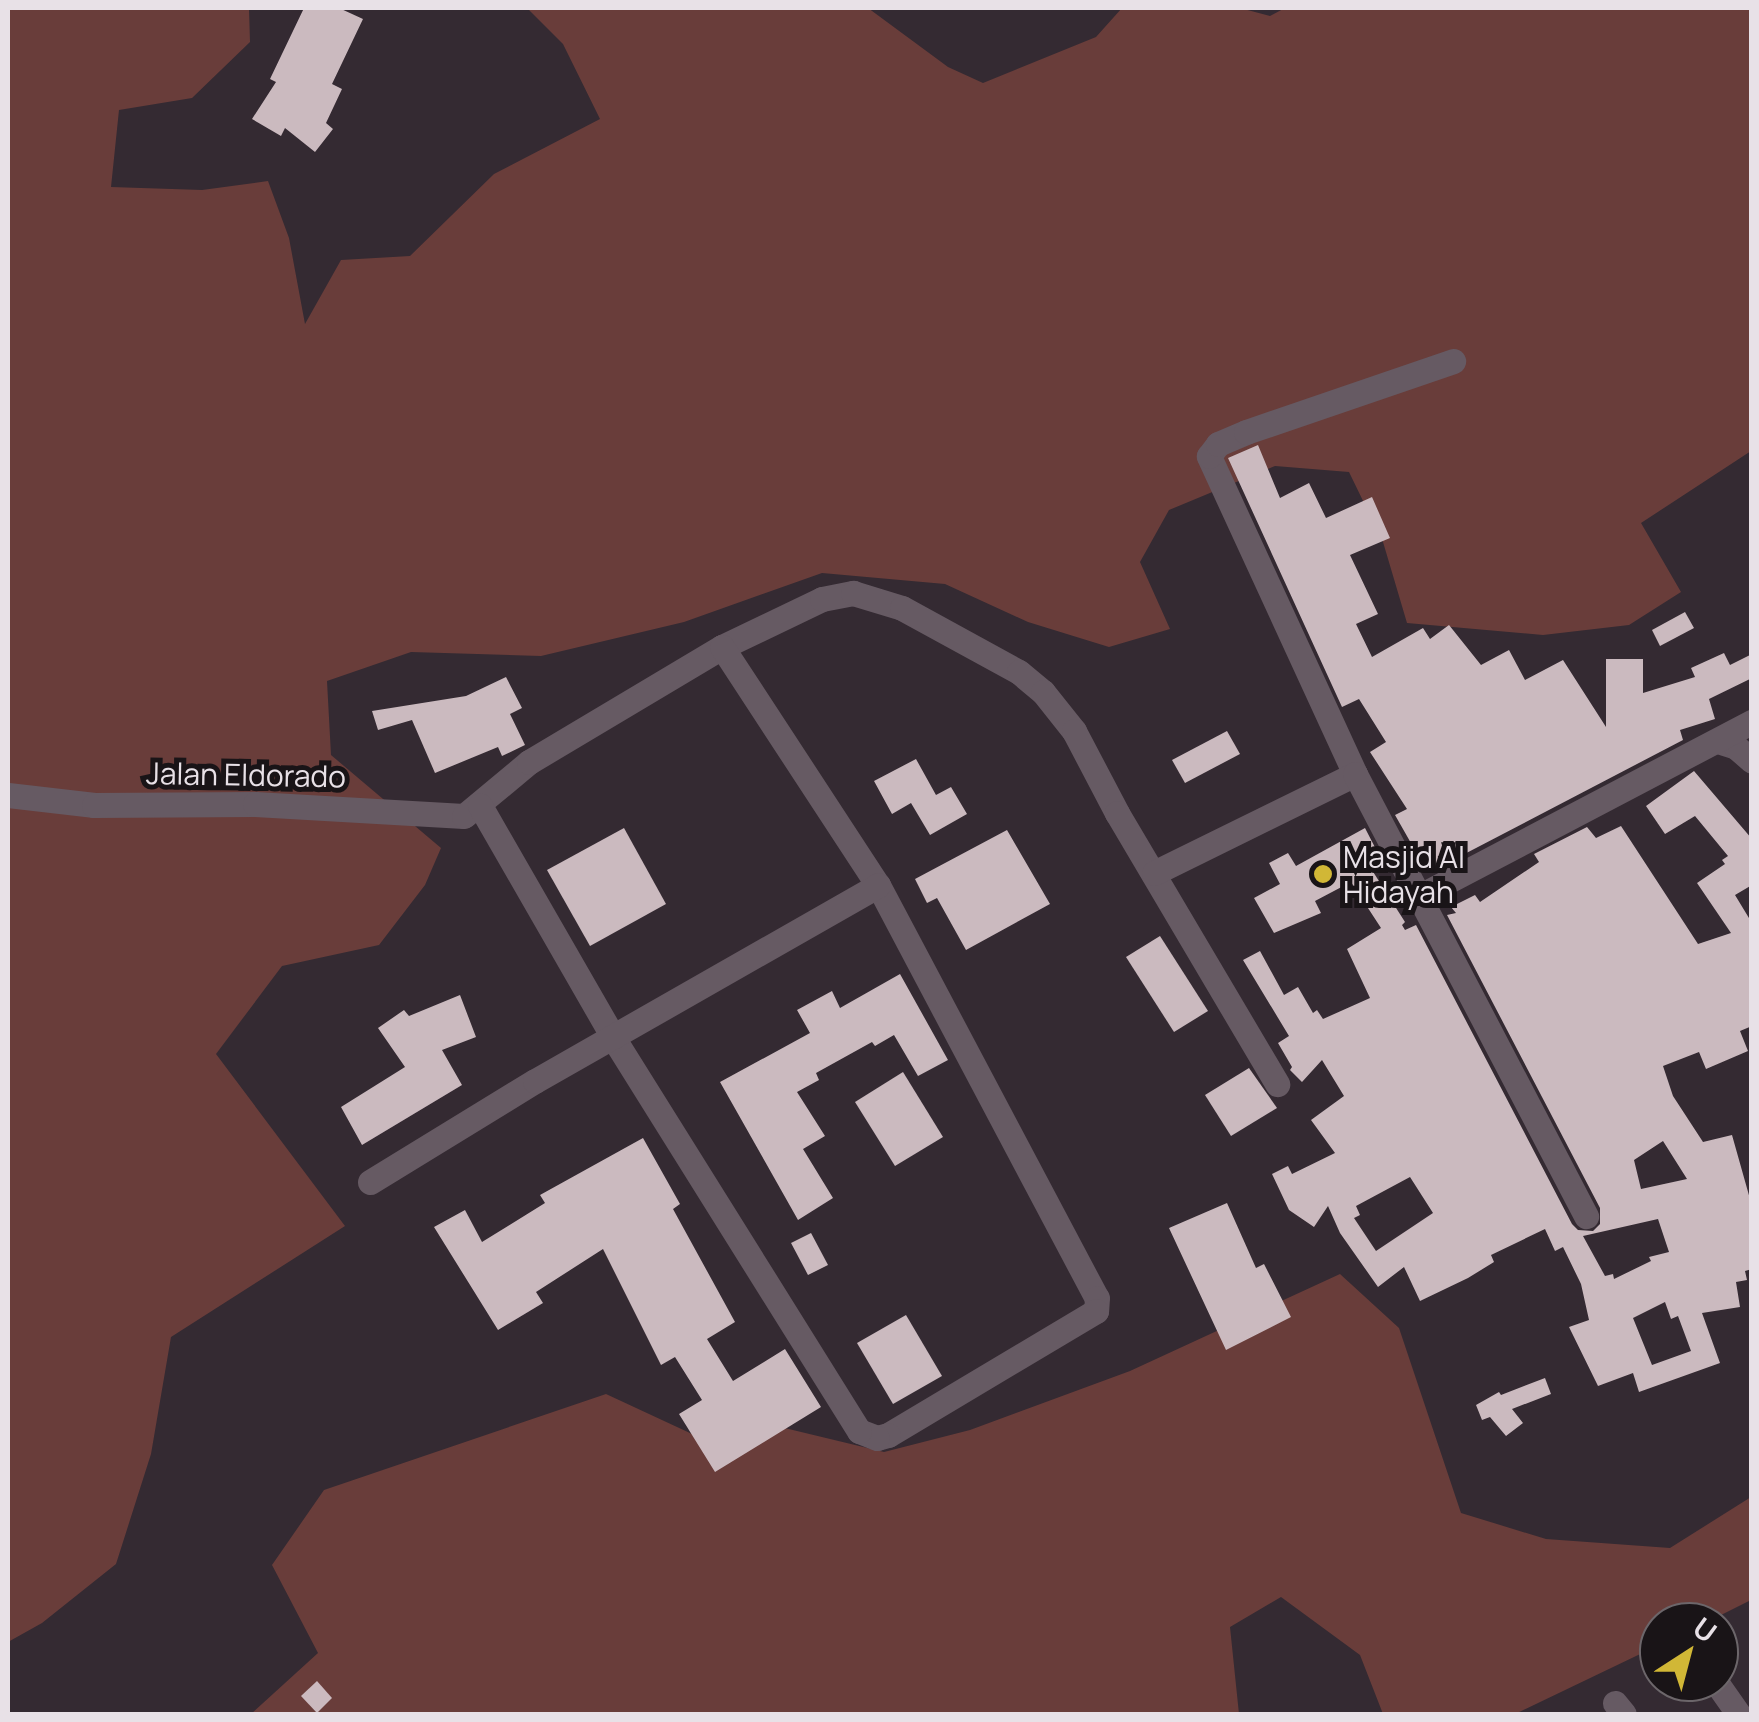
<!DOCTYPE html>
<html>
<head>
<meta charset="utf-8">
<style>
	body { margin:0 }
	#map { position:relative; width:1759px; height:1722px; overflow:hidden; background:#342a32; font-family:Manrope,sans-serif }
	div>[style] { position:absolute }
	.green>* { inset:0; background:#693d3a }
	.building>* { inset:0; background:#cbbabf }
	.minor>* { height:25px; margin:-12.5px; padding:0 12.5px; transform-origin:12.5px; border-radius:12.5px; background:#665a63 }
	.dots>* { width:28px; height:28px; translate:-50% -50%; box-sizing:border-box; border:5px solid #191417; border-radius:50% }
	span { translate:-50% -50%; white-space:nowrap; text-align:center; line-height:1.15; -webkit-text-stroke:10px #191417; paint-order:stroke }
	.street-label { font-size:30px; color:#e8e1e7 }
	.poi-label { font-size:30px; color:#e8e1e7 }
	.left { translate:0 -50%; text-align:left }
	.frame { position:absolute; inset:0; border:10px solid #e8e1e7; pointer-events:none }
	.north { position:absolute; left:1639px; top:1602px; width:100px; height:100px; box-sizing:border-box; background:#191417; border:2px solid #6c666a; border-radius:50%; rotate:36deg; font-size:28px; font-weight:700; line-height:40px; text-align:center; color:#e8e1e7 }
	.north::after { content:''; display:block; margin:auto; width:35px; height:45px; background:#d1b736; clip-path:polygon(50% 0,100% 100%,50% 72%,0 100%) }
</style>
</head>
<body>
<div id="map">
	<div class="green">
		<i style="clip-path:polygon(8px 8px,249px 8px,250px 42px,192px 98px,119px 110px,111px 187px,202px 190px,268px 181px,289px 238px,305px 324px,341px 260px,410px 256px,494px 174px,600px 119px,563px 44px,527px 8px,868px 8px,948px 67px,983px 83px,1096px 37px,1122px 8px,1240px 8px,1270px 16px,1285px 8px,1751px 8px,1751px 451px,1641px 523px,1681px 592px,1629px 625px,1543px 635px,1407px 623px,1383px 542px,1349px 472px,1275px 466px,1169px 510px,1140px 562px,1170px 629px,1109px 647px,1028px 622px,945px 584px,822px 573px,684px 622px,541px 656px,411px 652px,327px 681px,331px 755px,441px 848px,425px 885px,379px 945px,282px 966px,216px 1054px,345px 1226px,171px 1337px,151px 1454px,116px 1564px,42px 1623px,8px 1642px)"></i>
		<i style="clip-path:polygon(1340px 1274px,1399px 1328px,1461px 1513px,1546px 1539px,1670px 1548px,1751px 1497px,1751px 1600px,1707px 1622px,1659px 1622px,1659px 1645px,1515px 1714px,1383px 1714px,1360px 1655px,1281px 1597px,1230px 1627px,1239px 1714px,251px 1714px,318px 1653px,272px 1565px,324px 1490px,606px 1394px,705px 1440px,768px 1424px,884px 1452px,970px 1430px,1130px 1371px)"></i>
	</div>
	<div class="building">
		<i style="clip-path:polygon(304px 8px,339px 8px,363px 19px,332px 84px,342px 89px,326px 123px,333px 129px,315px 152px,285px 128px,281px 136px,252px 119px,276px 82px,270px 79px)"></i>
		<i style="clip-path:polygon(1258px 445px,1280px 498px,1309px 483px,1326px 518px,1372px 497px,1390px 538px,1350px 555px,1378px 614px,1356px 624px,1372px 657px,1423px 628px,1430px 639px,1449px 625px,1481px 665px,1509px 650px,1525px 680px,1563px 660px,1606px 727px,1606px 659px,1643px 659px,1643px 693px,1695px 677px,1691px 668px,1724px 653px,1730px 665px,1752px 654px,1752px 678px,1709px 699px,1715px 719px,1680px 730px,1683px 740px,1428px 873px,1395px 815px,1407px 809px,1370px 752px,1386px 742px,1359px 699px,1342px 707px,1228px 458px)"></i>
		<i style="clip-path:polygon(1685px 612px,1694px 628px,1660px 646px,1652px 630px)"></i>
		<i style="clip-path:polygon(506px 677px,522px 708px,510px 714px,525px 745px,502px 756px,498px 747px,435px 773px,412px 720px,378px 730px,372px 711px,466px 696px)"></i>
		<i style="clip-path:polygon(1227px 731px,1240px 754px,1185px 783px,1172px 760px)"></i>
		<i style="clip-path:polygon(916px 759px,936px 795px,951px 787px,967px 814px,930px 835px,911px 803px,892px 814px,874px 781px)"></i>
		<i style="clip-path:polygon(evenodd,1694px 771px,1752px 839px,1752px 885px,1735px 895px,1752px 923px,1752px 1026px,1740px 1031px,1748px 1051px,1706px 1069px,1699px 1052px,1663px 1066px,1673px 1096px,1703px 1142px,1732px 1135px,1752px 1206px,1752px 1269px,1745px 1271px,1747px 1280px,1736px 1282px,1740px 1307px,1702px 1313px,1720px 1363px,1639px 1392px,1633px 1373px,1598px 1386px,1569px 1327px,1589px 1320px,1581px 1284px,1563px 1247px,1555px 1251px,1545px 1229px,1491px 1255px,1494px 1262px,1468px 1278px,1420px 1301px,1404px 1267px,1378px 1287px,1340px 1233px,1328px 1206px,1314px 1227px,1289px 1210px,1272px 1174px,1288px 1166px,1292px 1174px,1335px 1153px,1311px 1120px,1344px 1096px,1322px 1060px,1302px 1082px,1290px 1070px,1292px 1067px,1278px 1043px,1289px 1036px,1243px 960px,1260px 951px,1284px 995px,1298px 987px,1313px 1013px,1317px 1010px,1323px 1019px,1370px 998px,1347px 949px,1381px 928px,1351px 882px,1315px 901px,1321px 913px,1274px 933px,1254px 898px,1280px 884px,1269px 863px,1288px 853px,1296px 866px,1365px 828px,1382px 861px,1370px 867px,1405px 922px,1402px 925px,1405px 930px,1416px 925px,1572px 1224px,1578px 1230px,1593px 1231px,1600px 1224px,1600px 1208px,1447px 915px,1456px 913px,1451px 907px,1475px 895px,1480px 902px,1539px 862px,1534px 854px,1587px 827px,1596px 838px,1621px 826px,1698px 944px,1731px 933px,1697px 883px,1725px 864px,1722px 860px,1728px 856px,1695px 816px,1665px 834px,1646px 806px,1694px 771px,1663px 1141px,1687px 1179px,1641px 1189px,1634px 1160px,1663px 1141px,1694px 771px,1410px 1177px,1433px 1213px,1376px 1251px,1354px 1218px,1360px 1215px,1356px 1206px,1410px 1177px,1694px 771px,1658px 1219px,1669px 1252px,1649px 1257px,1651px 1261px,1614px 1279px,1613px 1274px,1605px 1276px,1583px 1236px,1658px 1219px,1694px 771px,1665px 1302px,1671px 1319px,1678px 1316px,1691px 1351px,1652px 1365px,1633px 1318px,1665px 1302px)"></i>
		<i style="clip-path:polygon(624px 828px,666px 904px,590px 946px,547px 870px)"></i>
		<i style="clip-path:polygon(1007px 830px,1050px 904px,966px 950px,937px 898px,927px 903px,915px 879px)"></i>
		<i style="clip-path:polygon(1160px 936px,1208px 1011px,1174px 1032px,1126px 957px)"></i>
		<i style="clip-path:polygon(900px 974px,948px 1060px,918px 1076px,894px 1035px,875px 1046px,872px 1042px,816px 1073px,819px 1080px,797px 1092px,825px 1136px,803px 1149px,833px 1198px,798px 1220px,720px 1082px,810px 1033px,797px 1010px,832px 991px,840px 1008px)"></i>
		<i style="clip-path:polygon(460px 995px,476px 1037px,442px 1050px,462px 1085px,362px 1145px,341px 1107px,405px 1067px,378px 1028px,404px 1010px,409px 1016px)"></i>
		<i style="clip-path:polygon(1249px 1068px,1277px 1108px,1231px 1136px,1205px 1095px)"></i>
		<i style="clip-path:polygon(903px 1072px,943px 1137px,895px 1166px,855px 1102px)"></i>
		<i style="clip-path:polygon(643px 1138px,680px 1204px,673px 1209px,735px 1322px,707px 1339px,733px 1381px,785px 1349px,821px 1407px,715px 1472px,679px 1414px,702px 1400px,675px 1357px,661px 1365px,603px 1249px,536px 1292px,543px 1303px,498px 1330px,434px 1227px,465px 1210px,482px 1242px,545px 1203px,540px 1195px)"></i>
		<i style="clip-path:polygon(1227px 1203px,1256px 1268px,1264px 1264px,1291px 1317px,1226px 1350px,1169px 1228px)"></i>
		<i style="clip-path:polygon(811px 1233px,828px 1265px,808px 1275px,791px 1243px)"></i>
		<i style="clip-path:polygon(906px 1315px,942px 1376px,893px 1404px,857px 1343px)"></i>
		<i style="clip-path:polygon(1545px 1378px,1551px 1394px,1512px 1409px,1523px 1423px,1506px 1436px,1490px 1417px,1482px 1420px,1476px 1405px,1499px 1392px,1501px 1395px)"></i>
		<i style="clip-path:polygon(317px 1681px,332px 1698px,317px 1713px,301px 1696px)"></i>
	</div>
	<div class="minor">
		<i style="left:722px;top:647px;width:111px;rotate:-25.6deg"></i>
		<i style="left:822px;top:599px;width:32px;rotate:-11deg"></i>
		<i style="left:853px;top:593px;width:51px;rotate:17deg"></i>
		<i style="left:902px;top:608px;width:133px;rotate:28.7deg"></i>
		<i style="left:1019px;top:672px;width:31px;rotate:40deg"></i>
		<i style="left:1043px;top:692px;width:50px;rotate:51.5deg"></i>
		<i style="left:1074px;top:731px;width:93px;rotate:62.3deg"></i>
		<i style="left:1117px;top:813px;width:315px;rotate:59.4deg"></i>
		<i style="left:1718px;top:741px;width:19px;rotate:18deg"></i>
		<i style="left:1736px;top:747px;width:21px;rotate:41deg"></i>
		<i style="left:1355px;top:774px;width:350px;rotate:-114.7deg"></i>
		<i style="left:1209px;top:456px;width:15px;rotate:-53deg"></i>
		<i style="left:1218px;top:444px;width:30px;rotate:-23deg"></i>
		<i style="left:1246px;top:432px;width:219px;rotate:-18.9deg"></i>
		<i style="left:8px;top:795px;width:87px;rotate:6.6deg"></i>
		<i style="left:94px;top:805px;width:161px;rotate:-0.4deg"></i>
		<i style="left:255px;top:804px;width:209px;rotate:3.3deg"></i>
		<i style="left:464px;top:816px;width:85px;rotate:-39.7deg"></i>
		<i style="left:529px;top:762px;width:225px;rotate:-30.8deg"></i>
		<i style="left:722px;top:647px;width:285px;rotate:56.8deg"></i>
		<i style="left:878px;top:885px;width:467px;rotate:62.1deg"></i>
		<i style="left:1097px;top:1298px;width:13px;rotate:94deg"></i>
		<i style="left:1096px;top:1311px;width:242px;rotate:149.2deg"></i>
		<i style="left:888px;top:1435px;width:11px;rotate:165deg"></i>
		<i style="left:877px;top:1438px;width:19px;rotate:-159deg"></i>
		<i style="left:859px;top:1431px;width:464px;rotate:-122deg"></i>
		<i style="left:613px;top:1037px;width:267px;rotate:-119.9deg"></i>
		<i style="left:1154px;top:873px;width:224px;rotate:-26.2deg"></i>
		<i style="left:1355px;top:774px;width:499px;rotate:62.4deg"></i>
		<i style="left:1418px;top:897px;width:377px;rotate:-27.7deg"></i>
		<i style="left:370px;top:1182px;width:193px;rotate:-31.5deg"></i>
		<i style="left:535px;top:1081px;width:395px;rotate:-29.7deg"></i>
		<i style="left:1716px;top:1682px;width:39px;rotate:55deg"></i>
		<i style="left:1615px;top:1703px;width:14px;rotate:51deg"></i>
	</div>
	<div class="dots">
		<i style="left:1323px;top:874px;background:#d1b736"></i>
	</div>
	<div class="street-label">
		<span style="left:246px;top:775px;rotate:1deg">Jalan Eldorado</span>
	</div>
	<div class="poi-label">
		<span class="left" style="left:1343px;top:874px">Masjid Al<br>Hidayah</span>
	</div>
	<div class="frame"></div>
	<div class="north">U</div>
</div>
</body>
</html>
